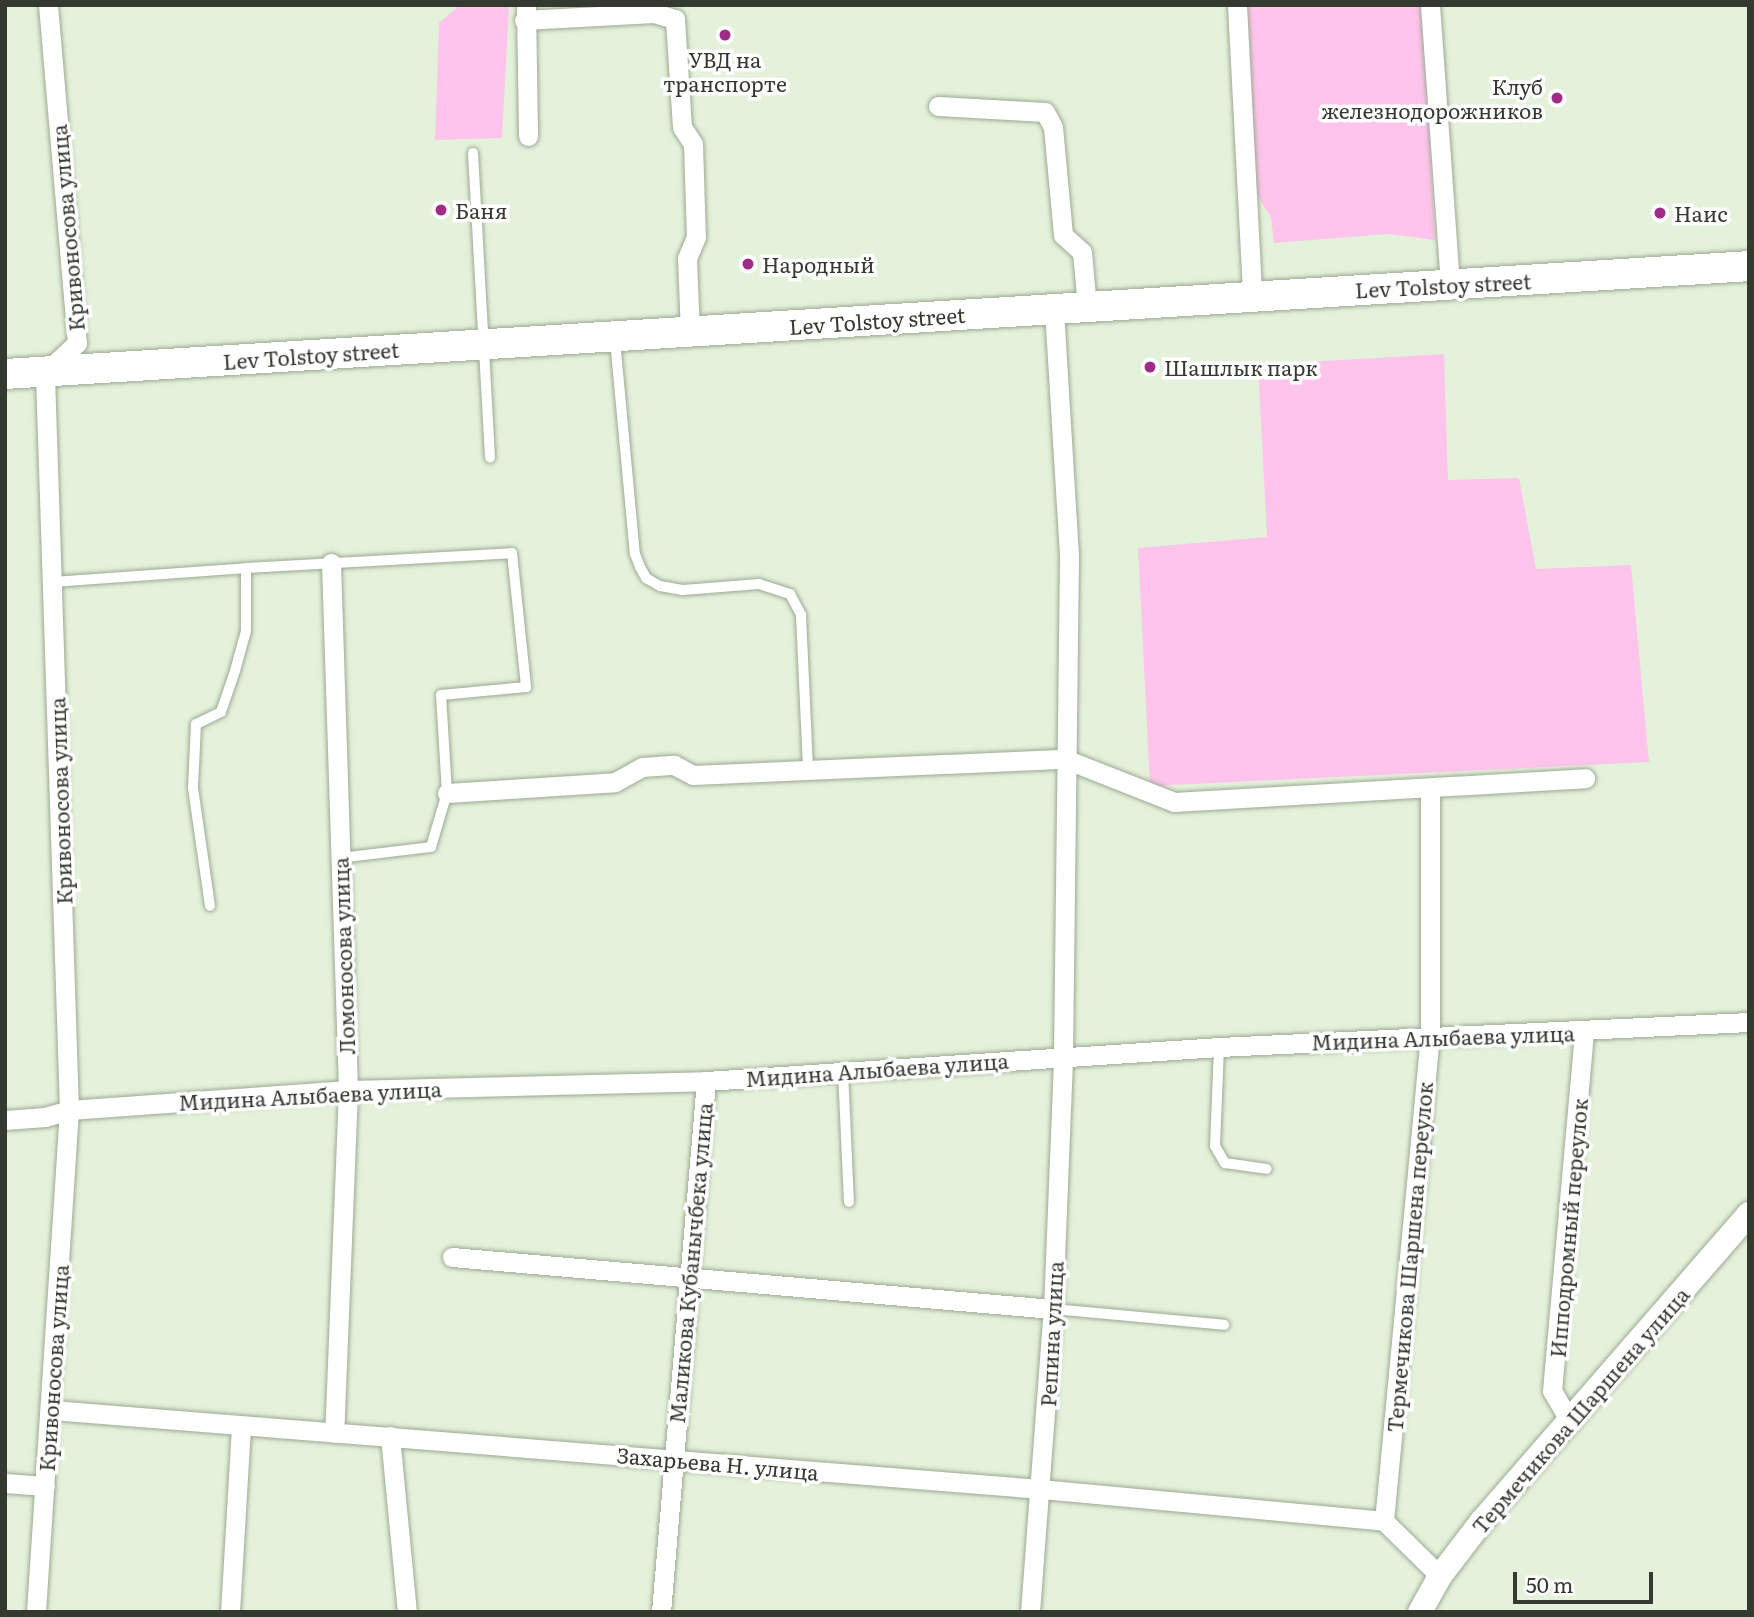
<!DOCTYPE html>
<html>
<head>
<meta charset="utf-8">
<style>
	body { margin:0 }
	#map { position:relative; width:1754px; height:1617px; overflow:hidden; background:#e4f2db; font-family:Literata,serif }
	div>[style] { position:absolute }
	.green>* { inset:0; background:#fec4eb }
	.roads { filter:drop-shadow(0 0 2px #9ca993) drop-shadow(0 0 2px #9ca993) }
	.service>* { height:10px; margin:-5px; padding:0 5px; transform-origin:5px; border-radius:5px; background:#fff }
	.minor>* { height:19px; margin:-9.5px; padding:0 9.5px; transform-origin:9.5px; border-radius:9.5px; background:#fff }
	.tertiary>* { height:24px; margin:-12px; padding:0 12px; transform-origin:12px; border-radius:12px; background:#fff }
	.primary>* { height:30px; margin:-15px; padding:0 15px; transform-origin:15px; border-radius:15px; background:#fff }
	.dots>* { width:19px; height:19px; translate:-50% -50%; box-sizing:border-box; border:4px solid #fff; border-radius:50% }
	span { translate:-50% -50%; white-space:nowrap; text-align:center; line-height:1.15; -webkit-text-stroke:7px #fff; paint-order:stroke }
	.poi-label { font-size:21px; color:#353a31 }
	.right { translate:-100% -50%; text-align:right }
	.left { translate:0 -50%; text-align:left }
	.street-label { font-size:21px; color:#353a31 }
	.frame { position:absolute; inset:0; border:7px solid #353a31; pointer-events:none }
	.scale { position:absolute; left:1513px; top:1572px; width:140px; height:32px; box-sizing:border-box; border:4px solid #353a31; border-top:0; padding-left:9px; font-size:21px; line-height:24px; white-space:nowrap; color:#353a31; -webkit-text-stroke:5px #fff; paint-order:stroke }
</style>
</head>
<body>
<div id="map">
	<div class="green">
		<i style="clip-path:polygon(460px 5px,509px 5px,502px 138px,435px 140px,439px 23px)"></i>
		<i style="clip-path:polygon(1243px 5px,1423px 5px,1435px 240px,1388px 234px,1274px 243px,1271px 217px,1256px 194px)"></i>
		<i style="clip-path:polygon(1444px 354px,1448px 480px,1519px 478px,1536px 569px,1631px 565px,1649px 762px,1150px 786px,1138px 548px,1267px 537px,1258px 365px)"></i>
	</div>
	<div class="roads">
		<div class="service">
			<i style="left:473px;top:153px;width:305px;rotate:86.8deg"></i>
			<i style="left:615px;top:340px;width:215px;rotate:84.7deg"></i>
			<i style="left:635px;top:554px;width:14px;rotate:69deg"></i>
			<i style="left:640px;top:567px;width:13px;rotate:61deg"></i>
			<i style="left:646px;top:578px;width:16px;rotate:30deg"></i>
			<i style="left:660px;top:586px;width:23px;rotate:10deg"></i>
			<i style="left:683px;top:590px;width:76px;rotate:-4.5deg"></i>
			<i style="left:759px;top:584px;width:33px;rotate:18deg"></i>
			<i style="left:790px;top:594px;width:24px;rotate:62deg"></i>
			<i style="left:801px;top:615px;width:155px;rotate:87.4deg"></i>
			<i style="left:246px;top:568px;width:266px;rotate:-3.2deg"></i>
			<i style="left:512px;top:553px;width:135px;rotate:84deg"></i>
			<i style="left:526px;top:687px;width:85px;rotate:174.6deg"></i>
			<i style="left:441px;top:695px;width:98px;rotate:86.5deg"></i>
			<i style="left:447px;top:793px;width:56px;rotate:106.5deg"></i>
			<i style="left:431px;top:847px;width:92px;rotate:173.1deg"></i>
			<i style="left:53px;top:582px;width:194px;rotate:-4.1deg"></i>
			<i style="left:246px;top:568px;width:63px;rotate:90deg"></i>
			<i style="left:246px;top:631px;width:41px;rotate:105.4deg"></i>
			<i style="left:235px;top:671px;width:43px;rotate:108.9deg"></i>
			<i style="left:221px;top:712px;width:28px;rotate:154deg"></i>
			<i style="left:196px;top:724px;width:64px;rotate:92.7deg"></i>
			<i style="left:193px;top:788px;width:119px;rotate:81.8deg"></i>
			<i style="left:1219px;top:1047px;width:99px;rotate:92.3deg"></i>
			<i style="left:1215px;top:1146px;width:20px;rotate:60deg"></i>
			<i style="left:1225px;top:1163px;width:42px;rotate:8.1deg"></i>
			<i style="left:843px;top:1071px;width:131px;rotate:87.4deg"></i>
			<i style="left:1053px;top:1309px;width:172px;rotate:5.3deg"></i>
		</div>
		<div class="minor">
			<i style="left:526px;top:5px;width:131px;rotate:89.1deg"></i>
			<i style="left:1237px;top:5px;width:291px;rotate:87deg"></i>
			<i style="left:1430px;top:5px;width:280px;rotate:85.9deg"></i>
			<i style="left:524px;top:20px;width:130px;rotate:-3.1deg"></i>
			<i style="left:654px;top:13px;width:22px;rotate:16deg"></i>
			<i style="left:675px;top:19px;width:108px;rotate:86.3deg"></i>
			<i style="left:682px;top:127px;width:20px;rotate:57deg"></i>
			<i style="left:693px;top:144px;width:93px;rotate:88.2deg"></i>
			<i style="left:696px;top:237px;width:23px;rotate:113deg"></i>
			<i style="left:687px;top:258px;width:74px;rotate:87.7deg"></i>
			<i style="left:938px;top:106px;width:107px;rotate:3.2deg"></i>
			<i style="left:1045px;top:112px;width:17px;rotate:62deg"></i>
			<i style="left:1053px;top:127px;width:108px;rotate:84.7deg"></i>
			<i style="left:1063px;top:235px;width:25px;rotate:42deg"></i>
			<i style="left:1082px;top:252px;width:55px;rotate:84.8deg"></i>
			<i style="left:331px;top:563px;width:527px;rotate:88.15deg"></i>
			<i style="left:348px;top:1090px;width:343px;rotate:92.3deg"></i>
			<i style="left:1430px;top:789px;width:246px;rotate:90deg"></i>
			<i style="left:1430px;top:1035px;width:488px;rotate:95.4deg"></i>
			<i style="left:1384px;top:1521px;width:78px;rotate:44.5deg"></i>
			<i style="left:447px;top:793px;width:168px;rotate:-3.7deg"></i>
			<i style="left:615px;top:782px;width:31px;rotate:-29deg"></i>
			<i style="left:642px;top:767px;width:32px;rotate:-4deg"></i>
			<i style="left:674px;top:765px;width:21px;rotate:28deg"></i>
			<i style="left:693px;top:775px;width:372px;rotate:-2.5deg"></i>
			<i style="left:1065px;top:759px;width:117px;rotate:21.5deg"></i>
			<i style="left:1174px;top:802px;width:412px;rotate:-3.3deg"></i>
			<i style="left:5px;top:1120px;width:40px;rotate:-4.3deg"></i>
			<i style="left:45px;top:1117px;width:25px;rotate:-16deg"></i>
			<i style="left:69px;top:1110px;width:280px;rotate:-4.1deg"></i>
			<i style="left:348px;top:1090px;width:358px;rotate:-1.4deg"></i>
			<i style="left:706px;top:1081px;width:514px;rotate:-3.79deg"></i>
			<i style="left:1219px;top:1047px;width:531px;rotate:-2.7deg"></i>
			<i style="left:452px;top:1257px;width:603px;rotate:4.95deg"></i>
			<i style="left:52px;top:1410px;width:992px;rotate:4.57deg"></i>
			<i style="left:1041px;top:1489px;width:344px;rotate:5.3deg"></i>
			<i style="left:1569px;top:1420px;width:34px;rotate:-120deg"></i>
			<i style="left:1552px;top:1391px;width:360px;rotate:-84.9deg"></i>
			<i style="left:390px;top:1436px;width:177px;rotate:84.5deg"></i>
			<i style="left:5px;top:1483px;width:40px;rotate:4.3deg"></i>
			<i style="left:36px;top:1612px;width:503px;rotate:-86.24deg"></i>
			<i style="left:69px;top:1110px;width:737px;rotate:-91.87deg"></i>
			<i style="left:45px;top:373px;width:44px;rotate:-43.2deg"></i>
			<i style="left:77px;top:343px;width:339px;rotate:-94.9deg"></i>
			<i style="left:230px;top:1612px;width:184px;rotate:-86.6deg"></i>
			<i style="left:661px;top:1612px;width:533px;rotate:-85.16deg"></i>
			<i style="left:1030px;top:1612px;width:304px;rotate:-85.7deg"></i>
			<i style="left:1053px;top:1309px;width:253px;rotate:-87.7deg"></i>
			<i style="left:1063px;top:1056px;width:501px;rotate:-89.31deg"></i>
			<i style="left:1069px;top:555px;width:246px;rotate:-93.5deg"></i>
		</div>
		<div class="tertiary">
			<i style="left:1420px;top:1612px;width:41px;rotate:-60.9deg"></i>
			<i style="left:1440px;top:1576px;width:69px;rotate:-52.6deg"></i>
			<i style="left:1482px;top:1521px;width:407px;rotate:-49deg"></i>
		</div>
		<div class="primary">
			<i style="left:5px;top:374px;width:1747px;rotate:-3.54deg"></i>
		</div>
	</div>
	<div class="dots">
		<i style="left:725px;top:35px;background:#a12c85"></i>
		<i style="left:1557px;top:98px;background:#a12c85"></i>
		<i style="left:441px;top:210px;background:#a12c85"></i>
		<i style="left:1660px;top:213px;background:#a12c85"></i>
		<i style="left:748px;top:264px;background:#a12c85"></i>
		<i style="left:1150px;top:367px;background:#a12c85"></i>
	</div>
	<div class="poi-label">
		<span style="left:725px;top:71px">УВД на<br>транспорте</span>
		<span class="right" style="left:1543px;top:98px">Клуб<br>железнодорожников</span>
		<span class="left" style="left:455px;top:210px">Баня</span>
		<span class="left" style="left:1674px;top:213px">Наис</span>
		<span class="left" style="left:762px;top:264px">Народный</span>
		<span class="left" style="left:1164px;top:367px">Шашлык парк</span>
	</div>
	<div class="street-label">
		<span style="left:67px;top:228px;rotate:-95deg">Кривоносова улица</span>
		<span style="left:1443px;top:285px;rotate:-3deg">Lev Tolstoy street</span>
		<span style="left:877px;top:320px;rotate:-4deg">Lev Tolstoy street</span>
		<span style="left:311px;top:355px;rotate:-4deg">Lev Tolstoy street</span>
		<span style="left:60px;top:801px;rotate:-92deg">Кривоносова улица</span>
		<span style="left:343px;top:956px;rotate:-92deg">Ломоносова улица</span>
		<span style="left:1443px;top:1037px;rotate:-2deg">Мидина Алыбаева улица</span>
		<span style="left:877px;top:1069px;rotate:-4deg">Мидина Алыбаева улица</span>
		<span style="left:310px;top:1095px;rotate:-3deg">Мидина Алыбаева улица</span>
		<span style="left:1568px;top:1228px;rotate:-85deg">Ипподромный переулок</span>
		<span style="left:1409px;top:1257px;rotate:-85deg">Термечикова Шаршена переулок</span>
		<span style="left:690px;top:1263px;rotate:-85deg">Маликова Кубанычбека улица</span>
		<span style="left:1051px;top:1334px;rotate:-87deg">Репина улица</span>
		<span style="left:53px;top:1368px;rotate:-86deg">Кривоносова улица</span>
		<span style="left:1580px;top:1410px;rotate:-49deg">Термечикова Шаршена улица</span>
		<span style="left:718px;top:1463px;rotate:5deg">Захарьева Н. улица</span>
	</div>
	<div class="frame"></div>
	<div class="scale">50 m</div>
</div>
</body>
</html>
